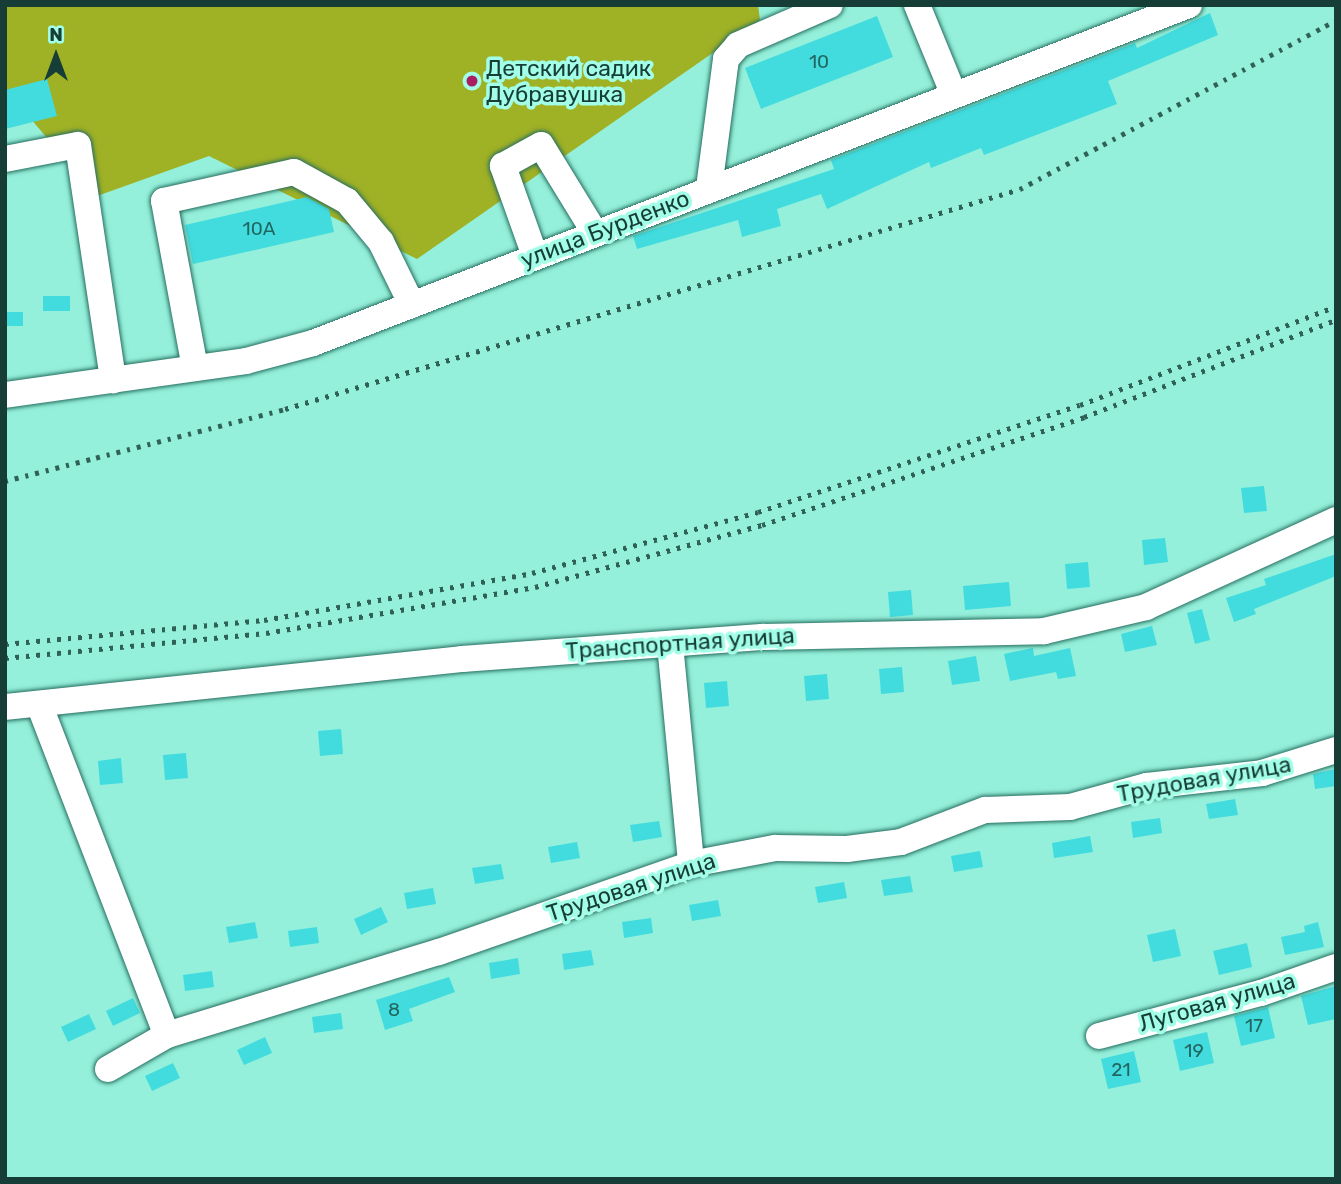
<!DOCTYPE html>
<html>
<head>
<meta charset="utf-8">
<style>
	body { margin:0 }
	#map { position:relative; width:1341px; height:1184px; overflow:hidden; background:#94f0da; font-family:Rubik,sans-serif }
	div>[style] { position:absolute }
	.forest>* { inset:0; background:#9fb125 }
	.building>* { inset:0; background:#42dcdf }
	.roads { filter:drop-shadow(0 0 2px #276e60) drop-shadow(0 0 2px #276e60) }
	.minor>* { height:26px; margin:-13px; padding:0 13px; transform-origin:13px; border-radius:13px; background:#fff }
	.rail>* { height:5px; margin-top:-2.5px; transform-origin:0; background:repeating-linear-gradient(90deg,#306156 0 3.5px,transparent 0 10.5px) }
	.dots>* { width:19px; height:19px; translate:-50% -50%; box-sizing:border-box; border:4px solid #a2fee7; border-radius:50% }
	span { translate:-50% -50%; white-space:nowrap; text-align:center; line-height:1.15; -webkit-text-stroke:7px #a2fee7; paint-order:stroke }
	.number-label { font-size:19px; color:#226660 }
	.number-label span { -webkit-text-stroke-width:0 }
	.poi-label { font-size:23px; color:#173e36 }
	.left { translate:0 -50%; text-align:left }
	.street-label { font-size:23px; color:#173e36 }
	.frame { position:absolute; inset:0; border:7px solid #173e36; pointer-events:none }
	.north { position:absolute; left:21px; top:21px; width:70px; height:70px; -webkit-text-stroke:5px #a2fee7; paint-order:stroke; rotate:0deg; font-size:19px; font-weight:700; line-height:28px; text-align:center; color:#173e36 }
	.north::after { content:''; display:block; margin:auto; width:24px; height:32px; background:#173e36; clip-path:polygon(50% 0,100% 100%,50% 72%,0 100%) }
</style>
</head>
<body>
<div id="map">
	<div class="forest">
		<i style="clip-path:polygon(5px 5px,758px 5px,760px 20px,417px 259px,209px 156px,97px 196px,5px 89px)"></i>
	</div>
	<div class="building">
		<i style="clip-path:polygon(1210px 13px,1218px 35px,1108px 81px,1117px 104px,984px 155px,981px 148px,931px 168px,929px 162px,827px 209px,821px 194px,777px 209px,781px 226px,742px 237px,738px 220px,637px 249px,633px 236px,834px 169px,831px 160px,1135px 43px,1137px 48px)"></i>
		<i style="clip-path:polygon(877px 16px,893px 57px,761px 109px,745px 68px)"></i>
		<i style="clip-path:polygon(47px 79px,57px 116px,5px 129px,5px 90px)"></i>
		<i style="clip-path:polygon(307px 197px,329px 209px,334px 232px,193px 264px,185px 225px)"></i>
		<i style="clip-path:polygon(43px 296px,70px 296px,70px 311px,43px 311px)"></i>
		<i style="clip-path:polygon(5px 312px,23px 312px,23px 326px,5px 326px)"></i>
		<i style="clip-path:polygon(1264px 486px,1267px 511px,1244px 513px,1241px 488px)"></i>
		<i style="clip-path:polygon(1165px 538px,1168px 562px,1144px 565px,1142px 540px)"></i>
		<i style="clip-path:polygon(1336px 554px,1336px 576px,1254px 609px,1256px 614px,1234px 622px,1226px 598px,1266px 585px,1264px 579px)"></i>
		<i style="clip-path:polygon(1088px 562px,1090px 587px,1067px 589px,1065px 564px)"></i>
		<i style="clip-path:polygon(1009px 582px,1011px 606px,965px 610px,963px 586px)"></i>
		<i style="clip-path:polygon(911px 590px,913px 615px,890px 617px,888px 592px)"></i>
		<i style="clip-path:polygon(1202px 609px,1210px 640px,1195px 644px,1187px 613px)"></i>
		<i style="clip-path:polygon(1152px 626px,1157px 645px,1125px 652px,1121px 634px)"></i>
		<i style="clip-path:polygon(1033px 648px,1034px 656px,1070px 648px,1076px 676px,1058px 679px,1056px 672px,1010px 681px,1004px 654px)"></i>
		<i style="clip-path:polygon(976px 656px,980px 681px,952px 685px,948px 661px)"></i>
		<i style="clip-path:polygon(902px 667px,904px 692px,881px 694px,879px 669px)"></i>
		<i style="clip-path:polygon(827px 674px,829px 699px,806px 701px,804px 676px)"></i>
		<i style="clip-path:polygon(727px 681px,729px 706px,706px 708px,704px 683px)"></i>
		<i style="clip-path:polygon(341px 729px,343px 754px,320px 756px,318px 731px)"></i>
		<i style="clip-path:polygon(186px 753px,188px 778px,165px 780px,163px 755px)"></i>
		<i style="clip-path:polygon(121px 758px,123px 783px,100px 785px,98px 761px)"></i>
		<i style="clip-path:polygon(1336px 769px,1336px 786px,1315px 789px,1313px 774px)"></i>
		<i style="clip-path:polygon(1235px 799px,1238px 815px,1209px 819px,1206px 804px)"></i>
		<i style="clip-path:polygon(1160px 818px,1162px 833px,1133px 838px,1131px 822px)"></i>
		<i style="clip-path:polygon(659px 821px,662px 837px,633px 842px,630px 825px)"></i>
		<i style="clip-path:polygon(1090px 836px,1093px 852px,1054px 858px,1052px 843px)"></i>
		<i style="clip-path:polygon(577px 842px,580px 858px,551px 863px,548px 847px)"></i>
		<i style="clip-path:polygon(980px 851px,983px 867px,954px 872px,951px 856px)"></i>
		<i style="clip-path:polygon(501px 864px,504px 879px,475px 884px,472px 868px)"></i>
		<i style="clip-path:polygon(910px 876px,913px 892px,884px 896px,881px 880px)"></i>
		<i style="clip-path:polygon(844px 882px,847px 898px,818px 903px,815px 887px)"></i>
		<i style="clip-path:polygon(433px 888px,436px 904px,407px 909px,404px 893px)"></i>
		<i style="clip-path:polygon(718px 900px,721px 916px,692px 921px,689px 905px)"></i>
		<i style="clip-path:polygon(381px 907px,388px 922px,361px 935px,354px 919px)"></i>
		<i style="clip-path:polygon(651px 918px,653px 933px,624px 938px,622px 922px)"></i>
		<i style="clip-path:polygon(255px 922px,258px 938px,229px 943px,226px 927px)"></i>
		<i style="clip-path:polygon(1318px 922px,1324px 947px,1285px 955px,1281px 937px,1305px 932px,1304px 926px)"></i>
		<i style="clip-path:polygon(317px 927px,319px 943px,290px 947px,288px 931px)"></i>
		<i style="clip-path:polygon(1175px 929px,1181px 956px,1153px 962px,1147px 935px)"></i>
		<i style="clip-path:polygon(1247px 943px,1252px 967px,1219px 975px,1213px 951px)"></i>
		<i style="clip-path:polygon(591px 950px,594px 965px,564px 970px,562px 954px)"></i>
		<i style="clip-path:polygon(518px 958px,520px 974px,491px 979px,489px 963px)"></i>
		<i style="clip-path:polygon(212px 971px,214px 987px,185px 991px,183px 975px)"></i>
		<i style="clip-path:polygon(449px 977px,455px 992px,409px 1009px,413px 1021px,385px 1030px,376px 1000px)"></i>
		<i style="clip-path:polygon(1336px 986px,1336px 1019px,1308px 1025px,1301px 996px)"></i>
		<i style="clip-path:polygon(133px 998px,140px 1013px,113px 1026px,106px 1011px)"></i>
		<i style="clip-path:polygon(1268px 1007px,1275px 1038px,1241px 1046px,1234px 1016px)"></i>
		<i style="clip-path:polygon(341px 1013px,343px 1029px,314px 1033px,312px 1017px)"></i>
		<i style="clip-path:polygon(89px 1014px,96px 1029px,68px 1042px,61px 1027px)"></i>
		<i style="clip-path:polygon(1207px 1032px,1214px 1063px,1180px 1071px,1173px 1040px)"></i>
		<i style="clip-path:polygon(265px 1037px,272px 1053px,244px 1065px,237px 1050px)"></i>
		<i style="clip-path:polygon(1134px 1051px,1141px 1082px,1108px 1089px,1101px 1059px)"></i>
		<i style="clip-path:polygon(173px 1063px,180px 1078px,152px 1091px,145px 1076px)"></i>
	</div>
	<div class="roads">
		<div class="minor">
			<i style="left:917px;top:5px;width:97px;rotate:67.7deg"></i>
			<i style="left:5px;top:159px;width:74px;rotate:-10.9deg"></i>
			<i style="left:78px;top:145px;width:238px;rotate:81.5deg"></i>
			<i style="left:709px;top:188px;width:130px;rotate:-82.5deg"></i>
			<i style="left:726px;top:59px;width:18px;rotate:-49deg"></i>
			<i style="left:738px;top:45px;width:100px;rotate:-23.5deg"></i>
			<i style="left:535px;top:256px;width:96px;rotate:-109.6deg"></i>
			<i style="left:503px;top:166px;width:43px;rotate:-28.9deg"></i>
			<i style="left:541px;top:145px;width:103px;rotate:58.5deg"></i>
			<i style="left:195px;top:368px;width:170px;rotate:-100.5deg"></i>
			<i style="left:164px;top:201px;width:133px;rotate:-12.6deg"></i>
			<i style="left:294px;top:172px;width:60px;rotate:28.7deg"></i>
			<i style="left:347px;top:201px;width:53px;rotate:50.3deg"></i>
			<i style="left:381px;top:242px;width:70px;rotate:63.8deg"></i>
			<i style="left:5px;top:395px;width:243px;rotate:-8deg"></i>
			<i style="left:246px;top:361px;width:69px;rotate:-15deg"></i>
			<i style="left:313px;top:343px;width:939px;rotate:-21.1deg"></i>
			<i style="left:670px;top:644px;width:221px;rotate:84.5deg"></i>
			<i style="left:39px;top:704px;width:355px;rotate:68.9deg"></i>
			<i style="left:5px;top:707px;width:460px;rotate:-6deg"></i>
			<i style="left:462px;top:659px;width:303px;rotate:-4.2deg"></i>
			<i style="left:764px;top:637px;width:280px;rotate:-1.2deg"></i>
			<i style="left:1044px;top:631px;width:105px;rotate:-13.2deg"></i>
			<i style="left:1146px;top:607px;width:209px;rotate:-24.6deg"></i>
			<i style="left:1099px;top:1036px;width:168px;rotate:-14.9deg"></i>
			<i style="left:1261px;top:993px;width:79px;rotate:-19.1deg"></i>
			<i style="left:108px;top:1069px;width:68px;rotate:-30deg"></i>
			<i style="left:167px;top:1035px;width:284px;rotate:-17deg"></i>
			<i style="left:439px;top:952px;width:267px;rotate:-19.2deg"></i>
			<i style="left:691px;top:864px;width:86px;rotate:-10.8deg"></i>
			<i style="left:775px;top:848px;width:72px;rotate:0.8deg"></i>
			<i style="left:847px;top:849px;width:54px;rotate:-7.4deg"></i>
			<i style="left:901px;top:842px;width:90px;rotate:-20.9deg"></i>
			<i style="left:985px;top:810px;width:85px;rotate:-2deg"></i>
			<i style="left:1070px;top:807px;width:80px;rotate:-15.3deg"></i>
			<i style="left:1147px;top:786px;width:116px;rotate:-6.4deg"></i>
			<i style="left:1262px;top:773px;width:77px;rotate:-17.3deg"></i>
		</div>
	</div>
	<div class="rail">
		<i style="left:5px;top:481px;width:289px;rotate:-14.4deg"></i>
		<i style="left:285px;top:409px;width:767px;rotate:-16.66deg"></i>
		<i style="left:1020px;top:189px;width:358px;rotate:-28.1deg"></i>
		<i style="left:5px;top:644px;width:260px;rotate:-5.3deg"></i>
		<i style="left:264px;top:620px;width:272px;rotate:-9.9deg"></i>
		<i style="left:532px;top:573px;width:234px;rotate:-15.1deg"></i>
		<i style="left:758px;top:512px;width:339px;rotate:-18.4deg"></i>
		<i style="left:1080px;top:405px;width:274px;rotate:-21.1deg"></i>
		<i style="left:5px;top:658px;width:262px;rotate:-5.5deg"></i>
		<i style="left:266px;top:633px;width:273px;rotate:-9.7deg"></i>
		<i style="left:535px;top:587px;width:235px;rotate:-15.3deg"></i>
		<i style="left:762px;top:525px;width:340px;rotate:-18.5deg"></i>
		<i style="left:1084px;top:417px;width:270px;rotate:-21.1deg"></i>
	</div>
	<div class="dots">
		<i style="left:472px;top:81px;background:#a91e62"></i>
	</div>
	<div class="number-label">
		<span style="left:819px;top:62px">10</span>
		<span style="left:259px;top:229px">10А</span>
		<span style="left:394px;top:1010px">8</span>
		<span style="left:1254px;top:1026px">17</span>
		<span style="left:1194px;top:1051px">19</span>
		<span style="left:1121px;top:1070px">21</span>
	</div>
	<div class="poi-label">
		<span class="left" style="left:486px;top:81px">Детский садик<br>Дубравушка</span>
	</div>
	<div class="street-label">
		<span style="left:605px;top:229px;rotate:-21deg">улица Бурденко</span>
		<span style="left:680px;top:643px;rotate:-4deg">Транспортная улица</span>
		<span style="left:1204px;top:779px;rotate:-10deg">Трудовая улица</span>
		<span style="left:631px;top:887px;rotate:-18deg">Трудовая улица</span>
		<span style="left:1217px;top:1002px;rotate:-16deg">Луговая улица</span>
	</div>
	<div class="frame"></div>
	<div class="north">N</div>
</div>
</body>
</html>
